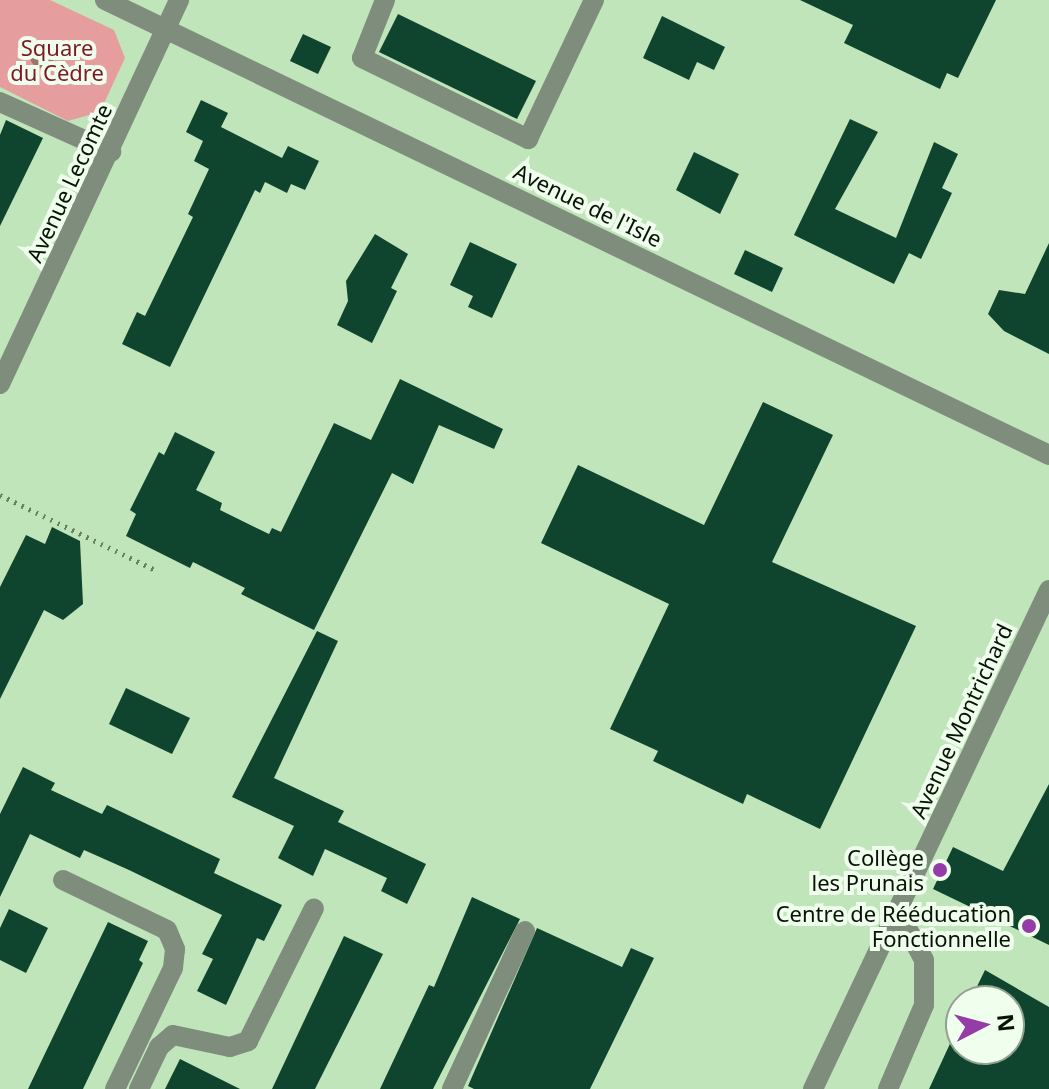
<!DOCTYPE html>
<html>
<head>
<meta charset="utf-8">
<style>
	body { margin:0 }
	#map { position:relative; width:1049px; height:1089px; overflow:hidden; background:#c1e5ba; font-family:"Noto Sans",sans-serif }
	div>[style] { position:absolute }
	.green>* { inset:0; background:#e59e9d }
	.building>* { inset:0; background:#0f452e }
	.path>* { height:5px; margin-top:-2.5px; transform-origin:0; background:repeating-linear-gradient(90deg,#677f62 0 2px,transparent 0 8px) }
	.minor>* { height:20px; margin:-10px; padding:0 10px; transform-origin:10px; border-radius:10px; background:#7f8e7c }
	.trees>* { width:24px; height:24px; margin:-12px; border-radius:50%; background:#9c7468 }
	.dots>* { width:22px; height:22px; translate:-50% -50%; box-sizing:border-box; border:4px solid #f0ffed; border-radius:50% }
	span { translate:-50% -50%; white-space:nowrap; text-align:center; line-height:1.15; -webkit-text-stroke:8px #f0ffed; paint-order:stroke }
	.park-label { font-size:22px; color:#7d1824 }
	.street-label { font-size:22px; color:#071305 }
	.poi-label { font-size:22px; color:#071305 }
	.right { translate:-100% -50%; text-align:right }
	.north { position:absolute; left:945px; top:985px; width:80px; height:80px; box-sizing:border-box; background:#f0ffed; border:2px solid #93a190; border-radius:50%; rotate:84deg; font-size:22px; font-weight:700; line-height:32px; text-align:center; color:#071305 }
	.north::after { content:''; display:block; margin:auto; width:28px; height:36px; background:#953ca8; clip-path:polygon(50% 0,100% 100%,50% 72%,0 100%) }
</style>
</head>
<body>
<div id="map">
	<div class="green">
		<i style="clip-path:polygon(0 0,50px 0,114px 30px,125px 58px,100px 112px,68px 121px,0 87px)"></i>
	</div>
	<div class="building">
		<i style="clip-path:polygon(800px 0,996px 0,958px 78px,947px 73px,940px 89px,844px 43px,853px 25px)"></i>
		<i style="clip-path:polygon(398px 14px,536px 81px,517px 119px,379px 52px)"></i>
		<i style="clip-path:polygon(662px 16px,725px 47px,714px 70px,697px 62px,689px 80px,643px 58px)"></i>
		<i style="clip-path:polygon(303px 34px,331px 47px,318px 74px,290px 61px)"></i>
		<i style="clip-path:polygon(201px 100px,228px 113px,221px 127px,282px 158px,288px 146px,319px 161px,305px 190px,291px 184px,287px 193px,265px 182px,260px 193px,255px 190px,170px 367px,122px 344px,137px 312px,145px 316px,193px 217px,188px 214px,209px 169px,194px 161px,203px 141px,186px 132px)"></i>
		<i style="clip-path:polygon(850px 119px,878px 132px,835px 209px,896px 238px,934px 142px,958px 154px,942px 188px,952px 193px,921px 259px,909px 253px,894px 284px,794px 235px)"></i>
		<i style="clip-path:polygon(6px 120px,43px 138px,0 226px,0 135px)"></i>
		<i style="clip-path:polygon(694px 152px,739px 174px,720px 214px,676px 190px)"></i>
		<i style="clip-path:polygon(375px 234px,408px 254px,391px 288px,397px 291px,372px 343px,337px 325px,348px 301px,346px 281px)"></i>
		<i style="clip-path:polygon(470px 242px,517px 264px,492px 318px,468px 307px,473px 296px,450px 285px)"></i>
		<i style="clip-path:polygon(1049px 243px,1049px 354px,1004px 331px,988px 314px,999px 290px,1025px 294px)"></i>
		<i style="clip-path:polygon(745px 250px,783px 268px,772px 292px,734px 274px)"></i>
		<i style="clip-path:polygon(400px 379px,503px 429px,494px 449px,439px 425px,413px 484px,392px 473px,314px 630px,241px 594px,245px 588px,193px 562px,190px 568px,126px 536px,136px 514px,130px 510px,159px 452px,164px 455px,175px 432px,215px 452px,196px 490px,222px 503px,220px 510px,269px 534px,272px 528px,281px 532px,334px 423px,371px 440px)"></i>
		<i style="clip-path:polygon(763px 402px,833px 435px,772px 562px,916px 626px,820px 829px,747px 794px,743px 804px,653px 761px,658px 751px,610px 729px,669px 604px,541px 543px,578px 465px,704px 525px)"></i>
		<i style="clip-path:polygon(52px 527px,80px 541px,83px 604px,63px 620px,44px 610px,0 699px,0 587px,26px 535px,45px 544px)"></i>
		<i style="clip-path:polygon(317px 631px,338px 641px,274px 778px,344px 811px,338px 822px,426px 864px,407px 904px,381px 891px,387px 878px,325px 849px,313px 876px,278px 858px,294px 826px,232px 797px)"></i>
		<i style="clip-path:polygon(126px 688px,190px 718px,172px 754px,109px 724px)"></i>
		<i style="clip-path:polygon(23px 767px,55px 783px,51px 790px,102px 814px,107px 805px,220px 859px,214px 873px,282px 905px,264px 941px,257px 938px,226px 1005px,197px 991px,213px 959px,202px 954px,222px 915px,129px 870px,84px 850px,80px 858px,30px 834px,0 897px,0 814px)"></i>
		<i style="clip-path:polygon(1049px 784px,1049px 945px,933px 889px,953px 847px,1003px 871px)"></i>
		<i style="clip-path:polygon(472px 897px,520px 919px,433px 1089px,380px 1089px,429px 985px,434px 987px)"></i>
		<i style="clip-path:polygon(9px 909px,48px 928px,26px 973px,0 960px,0 928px)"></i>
		<i style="clip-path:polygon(108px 922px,148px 941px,139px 960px,143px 963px,83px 1089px,28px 1089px)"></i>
		<i style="clip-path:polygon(537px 928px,622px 967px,631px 948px,654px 958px,590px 1089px,474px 1089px,468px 1086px)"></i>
		<i style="clip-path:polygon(344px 936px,383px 954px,315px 1089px,272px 1089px)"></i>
		<i style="clip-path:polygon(985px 970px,1049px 1007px,1049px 1089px,929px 1089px,961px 1020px,961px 1049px,1009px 1049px,1009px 1001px,970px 1001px)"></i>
		<i style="clip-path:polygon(180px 1059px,240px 1089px,165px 1089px)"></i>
	</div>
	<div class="path">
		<i style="left:0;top:495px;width:172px;rotate:25.8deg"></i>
	</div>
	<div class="minor">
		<i style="left:105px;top:0;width:1048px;rotate:25.73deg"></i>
		<i style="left:385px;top:0;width:62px;rotate:111.6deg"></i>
		<i style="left:362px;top:58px;width:185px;rotate:26deg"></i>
		<i style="left:528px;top:139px;width:154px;rotate:-64.6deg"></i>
		<i style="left:0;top:102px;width:122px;rotate:24.2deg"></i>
		<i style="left:0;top:384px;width:424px;rotate:-65deg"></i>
		<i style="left:63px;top:880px;width:115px;rotate:25.7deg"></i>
		<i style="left:167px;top:930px;width:21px;rotate:67deg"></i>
		<i style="left:175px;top:949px;width:19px;rotate:96deg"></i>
		<i style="left:173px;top:968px;width:134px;rotate:115.6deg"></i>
		<i style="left:139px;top:1089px;width:47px;rotate:-64.5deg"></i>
		<i style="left:159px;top:1047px;width:18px;rotate:-41deg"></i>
		<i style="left:173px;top:1035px;width:58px;rotate:11.9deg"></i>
		<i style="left:230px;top:1047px;width:19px;rotate:-18deg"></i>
		<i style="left:248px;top:1041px;width:148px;rotate:-63.6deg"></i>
		<i style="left:452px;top:1089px;width:174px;rotate:-65.2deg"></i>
		<i style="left:813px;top:1089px;width:552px;rotate:-64.69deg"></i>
		<i style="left:888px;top:1089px;width:91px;rotate:-66.8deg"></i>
		<i style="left:924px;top:1005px;width:45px;rotate:-90deg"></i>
		<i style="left:924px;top:960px;width:55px;rotate:-118deg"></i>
	</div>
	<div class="trees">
		<i style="left:42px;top:56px"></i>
	</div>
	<div class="dots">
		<i style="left:940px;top:870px;background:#953ca8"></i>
		<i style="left:1029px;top:926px;background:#953ca8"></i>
	</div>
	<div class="park-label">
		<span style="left:57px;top:60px">Square<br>du Cèdre</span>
	</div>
	<div class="street-label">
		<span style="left:69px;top:183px;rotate:-65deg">Avenue Lecomte</span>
		<span style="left:588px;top:205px;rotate:26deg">Avenue de l'Isle</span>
		<span style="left:961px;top:721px;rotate:-65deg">Avenue Montrichard</span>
	</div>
	<div class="poi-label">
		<span class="right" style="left:924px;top:870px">Collège<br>les Prunais</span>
		<span class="right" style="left:1011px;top:926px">Centre de Rééducation<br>Fonctionnelle</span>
	</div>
	<div class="north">N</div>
</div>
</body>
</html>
